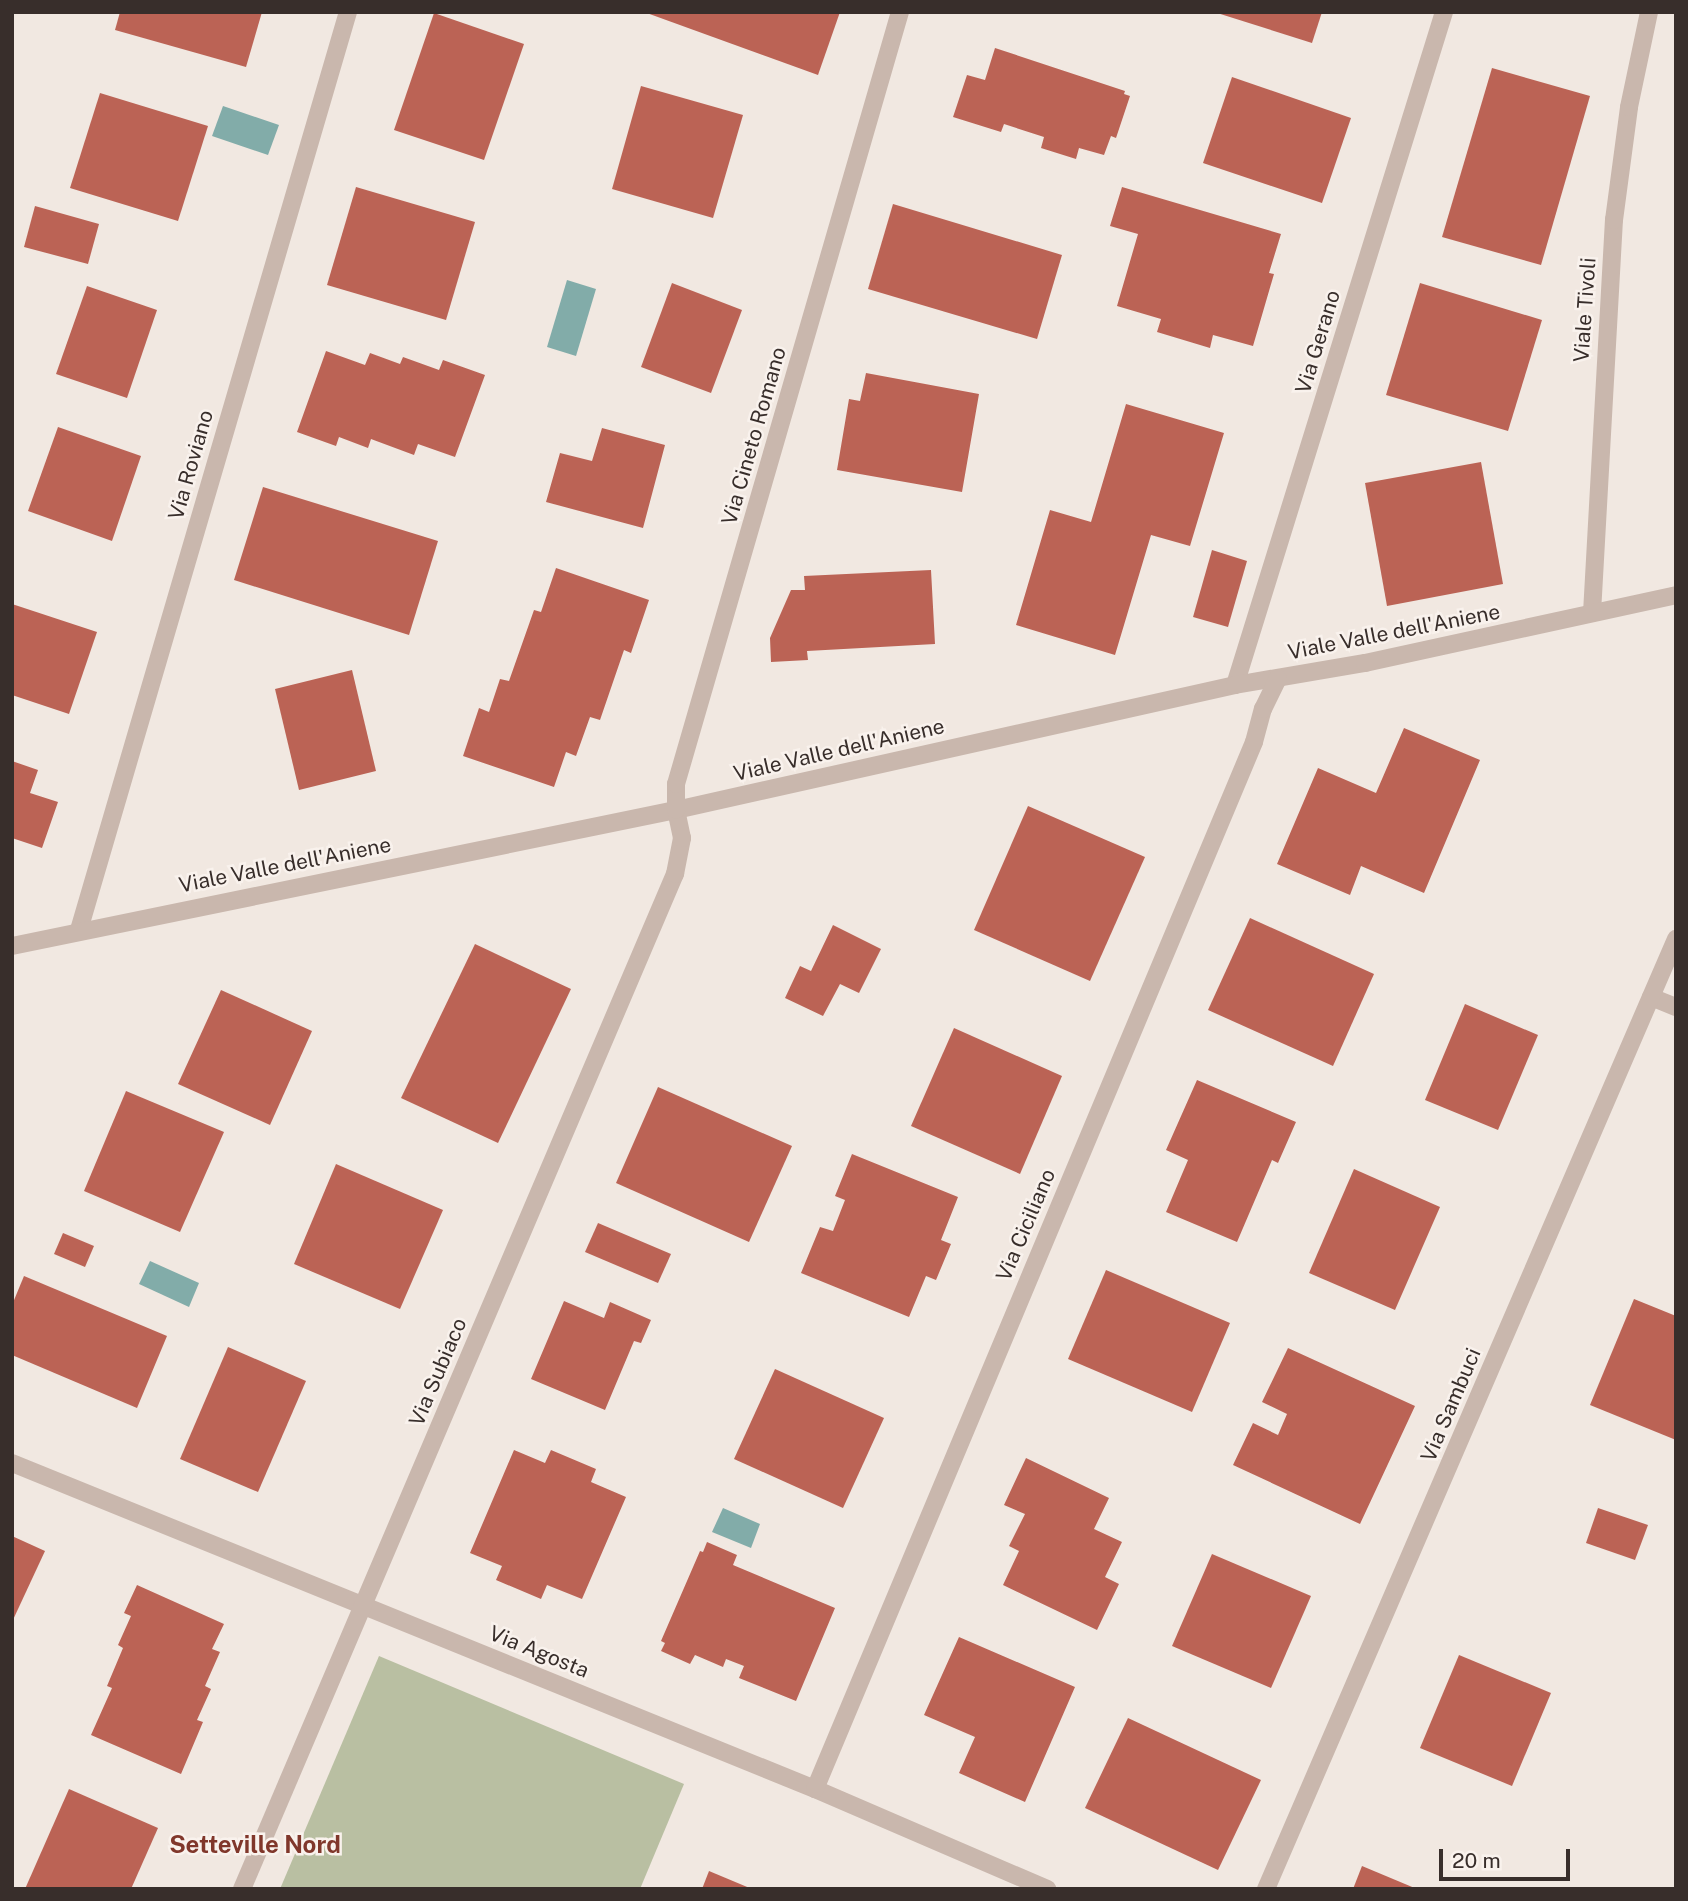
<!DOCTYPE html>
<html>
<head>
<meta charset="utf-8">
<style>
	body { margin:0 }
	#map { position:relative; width:1688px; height:1901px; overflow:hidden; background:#f1e8e1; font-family:"Public Sans",sans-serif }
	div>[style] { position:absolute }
	.green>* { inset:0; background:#b9bfa2 }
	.water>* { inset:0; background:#82aca9 }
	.building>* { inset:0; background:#bb6355 }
	.minor>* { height:18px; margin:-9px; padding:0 9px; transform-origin:9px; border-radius:9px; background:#c9b7ad }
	span { translate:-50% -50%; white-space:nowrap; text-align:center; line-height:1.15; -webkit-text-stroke:5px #f9f2ed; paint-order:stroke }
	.street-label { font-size:21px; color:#382e2b }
	.quarter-label { font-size:24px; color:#80372b; font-weight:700 }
	.frame { position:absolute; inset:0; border:14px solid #382e2b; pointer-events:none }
	.scale { position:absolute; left:1439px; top:1849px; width:131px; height:32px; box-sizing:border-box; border:4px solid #382e2b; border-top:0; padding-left:9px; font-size:21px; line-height:24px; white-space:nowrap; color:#382e2b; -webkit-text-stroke:5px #f9f2ed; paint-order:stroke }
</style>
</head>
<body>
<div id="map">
	<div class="green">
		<i style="clip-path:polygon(379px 1656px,684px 1784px,640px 1889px,280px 1889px)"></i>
	</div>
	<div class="water">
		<i style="clip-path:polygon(223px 106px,279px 125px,268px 155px,212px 136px)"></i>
		<i style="clip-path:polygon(567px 280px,596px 289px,576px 356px,547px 347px)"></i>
		<i style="clip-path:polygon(150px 1261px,199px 1283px,189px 1307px,139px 1284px)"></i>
		<i style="clip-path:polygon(723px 1508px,760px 1524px,751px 1548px,712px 1532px)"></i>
	</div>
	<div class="building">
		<i style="clip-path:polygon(120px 12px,262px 12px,246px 67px,115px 30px)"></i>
		<i style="clip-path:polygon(644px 12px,840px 12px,818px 75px)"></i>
		<i style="clip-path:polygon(1214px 12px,1322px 12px,1312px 43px)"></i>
		<i style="clip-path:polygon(434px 13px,524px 44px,484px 160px,394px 130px)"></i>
		<i style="clip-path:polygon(995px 48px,1125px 91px,1124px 94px,1130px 96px,1116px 138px,1111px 136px,1104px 155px,1079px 148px,1076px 159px,1041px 148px,1044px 137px,1004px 124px,1001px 132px,953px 117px,967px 75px,985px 80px)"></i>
		<i style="clip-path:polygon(1492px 68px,1590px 96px,1541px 265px,1442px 237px)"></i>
		<i style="clip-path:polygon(1232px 77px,1351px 118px,1322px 203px,1203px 163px)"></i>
		<i style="clip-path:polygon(641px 86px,743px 115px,713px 218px,612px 189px)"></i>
		<i style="clip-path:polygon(100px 93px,208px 126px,178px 221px,70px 188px)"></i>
		<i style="clip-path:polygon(356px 187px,475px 222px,446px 320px,327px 285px)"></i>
		<i style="clip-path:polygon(1122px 187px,1281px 234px,1269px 273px,1274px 274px,1253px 346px,1213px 335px,1210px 348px,1157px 332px,1161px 319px,1117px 306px,1138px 234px,1110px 226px)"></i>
		<i style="clip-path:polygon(893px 204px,1062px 255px,1037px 339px,868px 289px)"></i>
		<i style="clip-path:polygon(35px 206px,99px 224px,88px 264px,24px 247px)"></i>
		<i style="clip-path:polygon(672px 283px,742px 310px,711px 393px,641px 367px)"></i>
		<i style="clip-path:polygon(1420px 283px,1542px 320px,1508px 431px,1386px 395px)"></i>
		<i style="clip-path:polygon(87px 286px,157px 310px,127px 398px,56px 374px)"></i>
		<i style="clip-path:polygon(326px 351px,365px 365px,370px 353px,400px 364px,403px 357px,439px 370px,443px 360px,485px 375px,455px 457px,418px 444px,414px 455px,371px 439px,368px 448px,339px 437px,336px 446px,297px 432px)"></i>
		<i style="clip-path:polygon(866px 373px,979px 394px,962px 492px,837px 470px,849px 399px,860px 401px)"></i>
		<i style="clip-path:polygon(1126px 404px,1224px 433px,1190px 546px,1151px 535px,1115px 655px,1016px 625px,1050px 510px,1091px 522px)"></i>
		<i style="clip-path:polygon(58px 427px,141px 456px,112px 541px,28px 511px)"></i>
		<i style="clip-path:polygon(602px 428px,665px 445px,643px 528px,546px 502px,560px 453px,592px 461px)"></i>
		<i style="clip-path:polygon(1481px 462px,1503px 584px,1387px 606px,1365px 483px)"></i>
		<i style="clip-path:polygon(263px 487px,438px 541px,409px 635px,234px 580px)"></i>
		<i style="clip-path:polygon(1212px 550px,1247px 561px,1228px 627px,1193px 617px)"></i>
		<i style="clip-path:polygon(556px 568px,649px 600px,631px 653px,624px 650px,600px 720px,590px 717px,576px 756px,566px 752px,554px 787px,463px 756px,479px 708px,489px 712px,500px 679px,509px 681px,534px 610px,541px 612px)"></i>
		<i style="clip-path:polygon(931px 570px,935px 644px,807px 651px,808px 660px,771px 662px,770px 638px,791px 590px,805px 590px,804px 576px)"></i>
		<i style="clip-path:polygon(12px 604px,97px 632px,69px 714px,12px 695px)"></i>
		<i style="clip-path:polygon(352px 670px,376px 771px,299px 790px,275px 689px)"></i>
		<i style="clip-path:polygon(1404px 728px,1480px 760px,1424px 893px,1361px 866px,1350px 895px,1277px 864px,1318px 768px,1376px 793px)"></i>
		<i style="clip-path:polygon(12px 761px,38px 770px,30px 793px,58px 802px,42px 848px,12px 838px)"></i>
		<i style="clip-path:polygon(1028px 806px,1145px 857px,1090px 981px,974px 930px)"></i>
		<i style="clip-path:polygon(1250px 918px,1374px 974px,1333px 1066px,1208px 1010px)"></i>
		<i style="clip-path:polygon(833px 925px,881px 949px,859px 993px,840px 984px,823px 1016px,785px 998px,800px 966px,811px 971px)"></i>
		<i style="clip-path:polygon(475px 944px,571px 989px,498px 1143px,401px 1098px)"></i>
		<i style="clip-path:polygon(221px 990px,312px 1031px,270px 1125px,178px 1084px)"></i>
		<i style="clip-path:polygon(1465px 1004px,1538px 1035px,1498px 1130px,1425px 1100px)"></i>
		<i style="clip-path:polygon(954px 1028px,1062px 1076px,1020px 1174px,911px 1126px)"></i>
		<i style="clip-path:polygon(1197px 1080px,1296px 1122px,1278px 1163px,1272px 1160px,1237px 1242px,1166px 1212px,1188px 1160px,1166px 1150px)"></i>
		<i style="clip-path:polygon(658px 1087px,792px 1146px,749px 1242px,616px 1183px)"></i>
		<i style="clip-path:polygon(126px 1091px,224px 1132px,180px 1232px,84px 1191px)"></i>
		<i style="clip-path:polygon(852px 1154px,958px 1197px,941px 1240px,951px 1244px,936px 1280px,926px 1276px,909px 1317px,801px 1273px,820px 1227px,833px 1231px,845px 1200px,835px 1196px)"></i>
		<i style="clip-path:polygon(336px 1164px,443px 1210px,400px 1309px,294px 1264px)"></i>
		<i style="clip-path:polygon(1354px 1169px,1440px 1207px,1395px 1310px,1309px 1273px)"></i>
		<i style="clip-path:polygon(598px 1223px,671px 1254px,658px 1283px,585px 1252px)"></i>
		<i style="clip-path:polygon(63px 1233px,94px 1246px,85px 1267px,54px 1254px)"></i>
		<i style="clip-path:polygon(1106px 1270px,1230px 1323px,1192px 1412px,1068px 1359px)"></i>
		<i style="clip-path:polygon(24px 1276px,167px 1336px,137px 1408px,12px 1355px,12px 1305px)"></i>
		<i style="clip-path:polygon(1634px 1299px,1676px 1316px,1676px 1440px,1590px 1405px)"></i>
		<i style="clip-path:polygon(564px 1301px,604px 1318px,610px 1302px,651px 1320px,641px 1343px,634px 1341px,605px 1410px,531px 1379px)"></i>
		<i style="clip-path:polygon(228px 1347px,306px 1381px,258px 1492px,180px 1459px)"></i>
		<i style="clip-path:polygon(1288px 1348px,1415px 1406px,1360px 1524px,1233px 1465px,1253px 1423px,1278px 1435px,1287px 1414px,1262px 1402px)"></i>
		<i style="clip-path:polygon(775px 1369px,884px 1418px,843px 1508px,734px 1459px)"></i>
		<i style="clip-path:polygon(514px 1450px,545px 1463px,551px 1450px,596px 1469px,591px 1482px,626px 1497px,582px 1599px,547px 1585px,541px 1599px,496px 1580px,502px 1566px,470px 1553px)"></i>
		<i style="clip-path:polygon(1026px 1458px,1109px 1498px,1094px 1529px,1122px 1542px,1105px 1577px,1119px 1584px,1097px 1630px,1003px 1585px,1019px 1551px,1009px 1546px,1025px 1514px,1004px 1505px)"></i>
		<i style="clip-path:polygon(1598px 1508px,1648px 1525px,1635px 1560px,1586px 1543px)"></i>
		<i style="clip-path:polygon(12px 1536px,45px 1551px,12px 1622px)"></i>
		<i style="clip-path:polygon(707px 1542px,737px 1555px,733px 1565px,835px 1608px,796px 1701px,739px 1678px,744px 1666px,726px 1659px,723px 1667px,695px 1655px,690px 1664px,661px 1651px,665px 1643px,661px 1641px,700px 1551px,703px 1552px)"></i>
		<i style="clip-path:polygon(1212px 1554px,1311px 1596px,1271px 1688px,1172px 1646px)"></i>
		<i style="clip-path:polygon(137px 1585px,224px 1624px,212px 1649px,220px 1652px,205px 1686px,211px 1689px,197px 1720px,203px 1722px,181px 1774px,91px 1735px,112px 1688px,107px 1686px,123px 1648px,118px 1645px,131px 1616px,124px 1613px)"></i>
		<i style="clip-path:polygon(959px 1637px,1075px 1687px,1025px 1802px,959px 1773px,975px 1737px,924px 1715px)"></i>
		<i style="clip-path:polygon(1459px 1655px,1551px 1693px,1512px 1786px,1420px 1748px)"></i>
		<i style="clip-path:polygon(1128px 1718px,1261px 1780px,1218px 1870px,1085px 1808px)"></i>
		<i style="clip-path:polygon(69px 1789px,158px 1828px,131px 1889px,25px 1889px)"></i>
		<i style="clip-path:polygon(1362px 1866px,1417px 1889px,1353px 1889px)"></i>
		<i style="clip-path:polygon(709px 1871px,752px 1889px,702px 1889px)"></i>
	</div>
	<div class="minor">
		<i style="left:1592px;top:613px;width:394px;rotate:-86.8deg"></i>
		<i style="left:1614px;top:220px;width:114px;rotate:-82.4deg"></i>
		<i style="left:1629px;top:107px;width:97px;rotate:-78.1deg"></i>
		<i style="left:1235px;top:685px;width:705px;rotate:-72.75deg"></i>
		<i style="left:79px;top:930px;width:957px;rotate:-73.67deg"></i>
		<i style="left:12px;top:946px;width:678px;rotate:-11.58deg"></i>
		<i style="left:676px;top:810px;width:573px;rotate:-12.6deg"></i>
		<i style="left:1235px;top:685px;width:132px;rotate:-9.6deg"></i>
		<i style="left:1365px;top:663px;width:318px;rotate:-12.3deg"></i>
		<i style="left:1651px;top:997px;width:27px;rotate:22deg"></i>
		<i style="left:12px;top:1463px;width:867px;rotate:22.1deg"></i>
		<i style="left:815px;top:1789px;width:253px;rotate:23.3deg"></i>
		<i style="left:815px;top:1789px;width:1135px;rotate:-67.25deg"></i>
		<i style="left:1254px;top:742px;width:34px;rotate:-75deg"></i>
		<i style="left:1263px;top:709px;width:34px;rotate:-64deg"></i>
		<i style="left:242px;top:1889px;width:1104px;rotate:-66.9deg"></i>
		<i style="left:675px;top:874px;width:37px;rotate:-79deg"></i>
		<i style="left:682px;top:838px;width:29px;rotate:-102deg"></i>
		<i style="left:676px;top:810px;width:26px;rotate:-90deg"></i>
		<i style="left:676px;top:784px;width:804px;rotate:-73.82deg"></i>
		<i style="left:1266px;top:1889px;width:1035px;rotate:-66.66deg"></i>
	</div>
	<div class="street-label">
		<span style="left:1585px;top:310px;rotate:-86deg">Viale Tivoli</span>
		<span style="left:1318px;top:342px;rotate:-73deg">Via Gerano</span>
		<span style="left:754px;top:436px;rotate:-74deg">Via Cineto Romano</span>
		<span style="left:191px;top:465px;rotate:-74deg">Via Roviano</span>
		<span style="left:1394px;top:632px;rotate:-11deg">Viale Valle dell'Aniene</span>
		<span style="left:839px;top:750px;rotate:-13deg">Viale Valle dell'Aniene</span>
		<span style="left:285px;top:865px;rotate:-11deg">Viale Valle dell'Aniene</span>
		<span style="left:1026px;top:1225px;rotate:-67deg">Via Ciciliano</span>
		<span style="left:438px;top:1372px;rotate:-67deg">Via Subiaco</span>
		<span style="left:1451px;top:1405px;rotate:-67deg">Via Sambuci</span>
		<span style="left:539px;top:1652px;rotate:22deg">Via Agosta</span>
	</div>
	<div class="quarter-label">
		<span style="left:255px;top:1845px">Setteville Nord</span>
	</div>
	<div class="frame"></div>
	<div class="scale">20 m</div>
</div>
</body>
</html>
